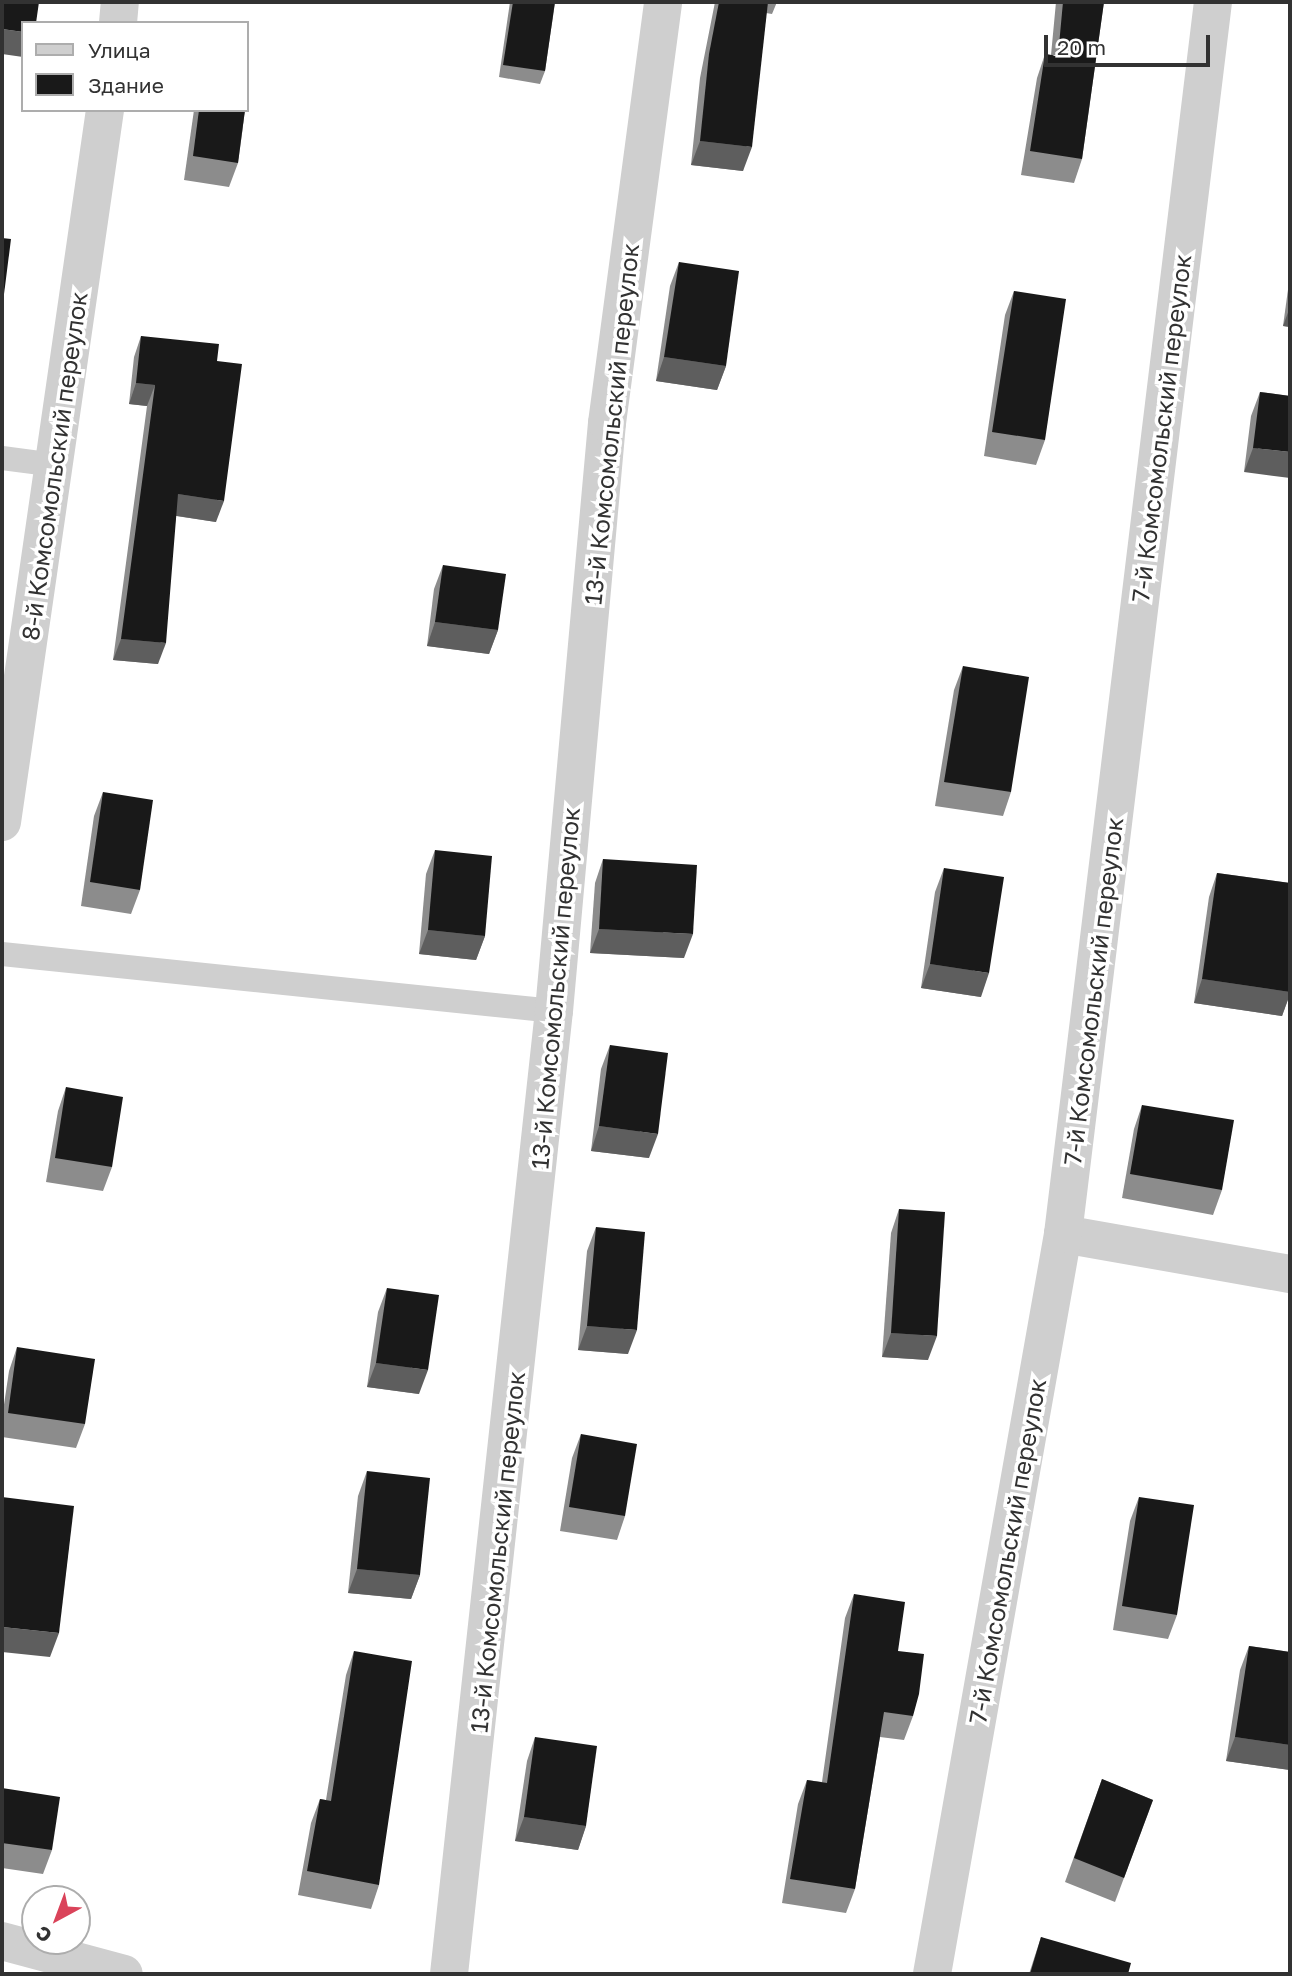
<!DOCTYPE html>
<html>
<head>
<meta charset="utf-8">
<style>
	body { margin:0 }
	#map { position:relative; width:1292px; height:1976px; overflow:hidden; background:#fff; font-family:"Golos Text",sans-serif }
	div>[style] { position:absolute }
	.lane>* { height:24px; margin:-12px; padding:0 12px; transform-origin:12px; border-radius:12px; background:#cfcfcf }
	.street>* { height:38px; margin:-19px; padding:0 19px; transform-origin:19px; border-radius:19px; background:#cfcfcf }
	.wall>* { inset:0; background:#8c8c8c }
	.shaded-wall>* { inset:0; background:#5e5e5e }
	.building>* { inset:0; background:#191919 }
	span { translate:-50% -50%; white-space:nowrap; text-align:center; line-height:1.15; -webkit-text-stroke:7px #fff; paint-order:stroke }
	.street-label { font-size:24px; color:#323232 }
	.frame { position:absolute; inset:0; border:4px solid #323232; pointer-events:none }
	.legend { position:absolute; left:21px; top:21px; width:228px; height:91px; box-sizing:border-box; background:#fff; border:2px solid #adadad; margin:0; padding:9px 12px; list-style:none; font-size:21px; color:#323232 }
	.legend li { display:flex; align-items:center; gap:14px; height:35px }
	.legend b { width:35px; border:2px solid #adadad }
	.north { position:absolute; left:21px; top:1885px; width:70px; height:70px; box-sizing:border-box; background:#fff; border:2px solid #adadad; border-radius:50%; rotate:221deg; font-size:19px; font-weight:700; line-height:28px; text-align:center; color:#323232 }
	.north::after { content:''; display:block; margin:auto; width:24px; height:32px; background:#da435a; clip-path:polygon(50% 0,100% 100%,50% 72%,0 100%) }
	.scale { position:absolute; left:1044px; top:35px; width:166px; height:32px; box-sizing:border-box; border:4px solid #323232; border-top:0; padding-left:9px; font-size:21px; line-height:24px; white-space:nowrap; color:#323232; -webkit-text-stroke:5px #fff; paint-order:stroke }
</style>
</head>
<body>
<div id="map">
	<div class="lane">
		<i style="left:2px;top:458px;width:53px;rotate:7.5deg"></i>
		<i style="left:2px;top:954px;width:555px;rotate:5.9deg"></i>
	</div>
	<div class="street">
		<i style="left:118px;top:23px;width:21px;rotate:-85deg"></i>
		<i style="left:2px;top:822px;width:719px;rotate:-81.77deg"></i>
		<i style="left:1063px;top:1234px;width:230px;rotate:10deg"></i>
		<i style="left:2px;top:1941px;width:126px;rotate:15.1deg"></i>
		<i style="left:449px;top:1974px;width:969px;rotate:-83.78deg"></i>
		<i style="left:554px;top:1011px;width:590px;rotate:-84.85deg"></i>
		<i style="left:607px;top:423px;width:425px;rotate:-82.4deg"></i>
		<i style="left:932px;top:1974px;width:752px;rotate:-79.96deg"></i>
		<i style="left:1063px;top:1234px;width:1241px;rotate:-83.06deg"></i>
	</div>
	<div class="wall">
		<i style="clip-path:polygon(510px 2px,555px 2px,545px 71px,540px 84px,499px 77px)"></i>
		<i style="clip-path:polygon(715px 2px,777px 2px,772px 14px,766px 13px,743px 171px,691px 165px,700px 78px)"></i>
		<i style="clip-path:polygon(1056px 2px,1104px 2px,1082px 159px,1074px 183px,1021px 175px,1037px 78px,1045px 54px,1051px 55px)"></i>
		<i style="clip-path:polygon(194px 110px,245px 110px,238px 163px,229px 187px,184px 180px)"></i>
		<i style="clip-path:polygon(679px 262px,726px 366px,717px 390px,656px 381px,670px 286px)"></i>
		<i style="clip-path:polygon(1290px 275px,1290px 327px,1283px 326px)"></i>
		<i style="clip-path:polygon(1014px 291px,1045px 440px,1036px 465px,984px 456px,1005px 315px)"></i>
		<i style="clip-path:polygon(141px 336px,217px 361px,216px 522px,176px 516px,158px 664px,113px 660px,147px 406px,129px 404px,134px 357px)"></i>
		<i style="clip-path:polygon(1260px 392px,1290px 396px,1244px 472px,1251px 416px)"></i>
		<i style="clip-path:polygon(443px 565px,498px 630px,489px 654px,427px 646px,434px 589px)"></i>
		<i style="clip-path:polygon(963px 666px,1011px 792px,1003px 816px,935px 806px,954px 690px)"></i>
		<i style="clip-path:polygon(103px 792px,140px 890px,131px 914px,81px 906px,94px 816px)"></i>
		<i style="clip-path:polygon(435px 850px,485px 936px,476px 960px,419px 954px,426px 874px)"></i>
		<i style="clip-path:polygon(603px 859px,684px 958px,590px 953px,595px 883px)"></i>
		<i style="clip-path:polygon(944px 868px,981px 997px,921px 988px,935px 892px)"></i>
		<i style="clip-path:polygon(1217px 873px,1290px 883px,1290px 994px,1282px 1016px,1194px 1003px,1209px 897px)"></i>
		<i style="clip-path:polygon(610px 1045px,649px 1158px,591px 1151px,601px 1069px)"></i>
		<i style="clip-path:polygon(66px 1087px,112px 1167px,103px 1191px,46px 1182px,58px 1111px)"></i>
		<i style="clip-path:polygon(1142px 1105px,1222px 1190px,1213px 1215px,1122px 1198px,1134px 1129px)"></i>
		<i style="clip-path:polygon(899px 1209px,928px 1360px,882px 1357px,891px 1233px)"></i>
		<i style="clip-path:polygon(596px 1227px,628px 1354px,578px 1350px,587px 1251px)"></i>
		<i style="clip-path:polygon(387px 1288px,419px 1394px,367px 1387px,378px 1312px)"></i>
		<i style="clip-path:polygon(17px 1347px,85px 1424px,76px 1448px,2px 1437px,2px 1418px,9px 1371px)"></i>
		<i style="clip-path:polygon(581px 1434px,625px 1516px,617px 1540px,560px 1531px,572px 1458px)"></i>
		<i style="clip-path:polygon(367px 1471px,420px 1575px,411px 1599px,348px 1593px,358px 1496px)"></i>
		<i style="clip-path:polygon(1139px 1497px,1177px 1615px,1168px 1639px,1113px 1630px,1130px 1521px)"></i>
		<i style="clip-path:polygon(854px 1594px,898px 1651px,913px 1716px,904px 1740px,880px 1737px,855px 1889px,846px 1913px,782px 1903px,798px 1804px,807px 1780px,822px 1782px,845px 1618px)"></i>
		<i style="clip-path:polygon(1249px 1646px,1290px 1652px,1290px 1770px,1226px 1761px,1240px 1670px)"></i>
		<i style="clip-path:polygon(354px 1651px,379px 1885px,371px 1909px,298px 1895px,311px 1823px,320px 1799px,326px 1800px,346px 1675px)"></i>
		<i style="clip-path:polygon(535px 1737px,586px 1826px,578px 1850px,515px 1841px,527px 1761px)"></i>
		<i style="clip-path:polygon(1102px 1779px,1153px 1800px,1115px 1902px,1065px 1882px)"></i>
		<i style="clip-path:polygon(2px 1788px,52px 1850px,43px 1874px,2px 1868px)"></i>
		<i style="clip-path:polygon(1041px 1937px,1128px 1974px,1029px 1974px)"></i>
	</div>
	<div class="shaded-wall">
		<i style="clip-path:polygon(2px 29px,23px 32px,23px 57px,2px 54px)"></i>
		<i style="clip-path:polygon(700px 141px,752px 147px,743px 171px,691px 165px)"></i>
		<i style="clip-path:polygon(1290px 307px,1290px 327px,1283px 326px)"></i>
		<i style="clip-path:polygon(664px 357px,726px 366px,717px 390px,656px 381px)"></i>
		<i style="clip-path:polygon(136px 383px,155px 385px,147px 406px,129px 404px)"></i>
		<i style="clip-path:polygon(1253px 448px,1290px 452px,1290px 478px,1244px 472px)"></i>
		<i style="clip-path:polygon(178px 494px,224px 501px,216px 522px,171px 515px)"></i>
		<i style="clip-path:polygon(435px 622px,498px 630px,489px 654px,427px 646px)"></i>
		<i style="clip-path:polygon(121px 639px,166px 643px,158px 664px,113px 660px)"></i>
		<i style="clip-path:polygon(599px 929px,693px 934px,684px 958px,590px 953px)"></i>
		<i style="clip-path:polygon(428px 930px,485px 936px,476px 960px,419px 954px)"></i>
		<i style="clip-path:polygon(930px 964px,989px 973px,981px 997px,921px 988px)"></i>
		<i style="clip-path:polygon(1202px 979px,1290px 992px,1290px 994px,1282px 1016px,1194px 1003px)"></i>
		<i style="clip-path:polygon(599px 1126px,658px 1134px,649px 1158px,591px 1151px)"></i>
		<i style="clip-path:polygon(587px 1326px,637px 1330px,628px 1354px,578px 1350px)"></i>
		<i style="clip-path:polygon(891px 1333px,937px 1336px,928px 1360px,882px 1357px)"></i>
		<i style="clip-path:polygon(376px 1363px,428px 1370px,419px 1394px,367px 1387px)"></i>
		<i style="clip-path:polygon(357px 1569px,420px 1575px,411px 1599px,348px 1593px)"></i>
		<i style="clip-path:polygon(2px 1627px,59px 1633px,50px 1657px,2px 1652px)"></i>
		<i style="clip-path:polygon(1235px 1737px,1290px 1745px,1290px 1770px,1226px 1761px)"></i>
		<i style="clip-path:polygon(524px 1817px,586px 1826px,578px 1850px,515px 1841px)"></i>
	</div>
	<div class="building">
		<i style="clip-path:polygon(2px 2px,39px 2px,36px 23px,23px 23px,23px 32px,2px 29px)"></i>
		<i style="clip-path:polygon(513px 2px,555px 2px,545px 71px,503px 65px)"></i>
		<i style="clip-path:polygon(719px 2px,768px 2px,752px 147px,700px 141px,709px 54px)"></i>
		<i style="clip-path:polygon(1063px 2px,1104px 2px,1082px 159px,1030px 151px,1045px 54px,1058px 56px)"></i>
		<i style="clip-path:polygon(199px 110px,245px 110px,238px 163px,193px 156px)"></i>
		<i style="clip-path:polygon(2px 238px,11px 239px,2px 310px)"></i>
		<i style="clip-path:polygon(679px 262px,739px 271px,726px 366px,664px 357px)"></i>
		<i style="clip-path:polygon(1014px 291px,1066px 299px,1045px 440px,992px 432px)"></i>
		<i style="clip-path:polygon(141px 336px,219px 344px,217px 361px,242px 364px,224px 501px,178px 494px,166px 643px,121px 639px,155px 385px,136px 383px)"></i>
		<i style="clip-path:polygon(1260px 392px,1290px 396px,1290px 452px,1253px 448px)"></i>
		<i style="clip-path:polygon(443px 565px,506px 574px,498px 630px,435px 622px)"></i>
		<i style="clip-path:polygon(963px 666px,1029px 677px,1011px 792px,944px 782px)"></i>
		<i style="clip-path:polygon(103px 792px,153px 800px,140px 890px,90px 882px)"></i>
		<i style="clip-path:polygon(435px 850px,492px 856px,485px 936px,428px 930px)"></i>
		<i style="clip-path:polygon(603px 859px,697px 865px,693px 934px,599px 929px)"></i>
		<i style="clip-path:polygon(944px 868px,1004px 877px,989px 973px,930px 964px)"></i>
		<i style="clip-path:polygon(1217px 873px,1290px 883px,1290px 992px,1202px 979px)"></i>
		<i style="clip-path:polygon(610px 1045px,668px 1053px,658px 1134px,599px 1126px)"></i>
		<i style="clip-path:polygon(66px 1087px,123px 1097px,112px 1167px,55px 1158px)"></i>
		<i style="clip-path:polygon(1142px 1105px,1234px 1120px,1222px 1190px,1130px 1174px)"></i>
		<i style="clip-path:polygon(899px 1209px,945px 1212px,937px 1336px,891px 1333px)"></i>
		<i style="clip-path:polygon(596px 1227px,645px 1232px,637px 1330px,587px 1326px)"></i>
		<i style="clip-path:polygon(387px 1288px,439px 1295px,428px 1370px,376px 1363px)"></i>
		<i style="clip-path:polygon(17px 1347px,95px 1359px,85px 1424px,8px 1413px)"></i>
		<i style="clip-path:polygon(581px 1434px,637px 1444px,625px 1516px,569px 1507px)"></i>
		<i style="clip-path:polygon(367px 1471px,430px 1478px,420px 1575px,357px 1569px)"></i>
		<i style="clip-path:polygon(2px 1497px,74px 1506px,59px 1633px,2px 1627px)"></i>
		<i style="clip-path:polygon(1139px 1497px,1194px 1505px,1177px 1615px,1122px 1606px)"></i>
		<i style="clip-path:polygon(854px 1594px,905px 1602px,898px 1651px,924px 1654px,919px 1694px,913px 1716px,884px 1712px,855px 1889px,790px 1879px,807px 1780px,827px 1783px)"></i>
		<i style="clip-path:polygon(1249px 1646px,1290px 1652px,1290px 1745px,1235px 1737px)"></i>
		<i style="clip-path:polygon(354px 1651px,412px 1661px,379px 1885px,307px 1871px,320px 1799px,331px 1801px)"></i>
		<i style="clip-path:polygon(535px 1737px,597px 1746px,586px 1826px,524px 1817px)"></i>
		<i style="clip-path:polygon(1102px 1779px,1153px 1800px,1124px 1878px,1074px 1858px)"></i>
		<i style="clip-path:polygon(2px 1788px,60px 1797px,52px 1850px,2px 1843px)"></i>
		<i style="clip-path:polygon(1041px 1937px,1131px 1963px,1128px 1974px,1030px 1974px)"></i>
	</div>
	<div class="street-label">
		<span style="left:611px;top:424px;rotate:-84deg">13-й Комсомольский переулок</span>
		<span style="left:1161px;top:428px;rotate:-83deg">7-й Комсомольский переулок</span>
		<span style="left:54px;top:466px;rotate:-82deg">8-й Комсомольский переулок</span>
		<span style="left:555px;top:988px;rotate:-85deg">13-й Комсомольский переулок</span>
		<span style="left:1093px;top:991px;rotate:-83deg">7-й Комсомольский переулок</span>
		<span style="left:1007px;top:1551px;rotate:-80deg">7-й Комсомольский переулок</span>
		<span style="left:497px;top:1552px;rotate:-84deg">13-й Комсомольский переулок</span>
	</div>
	<div class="frame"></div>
	<ul class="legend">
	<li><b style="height:9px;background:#cfcfcf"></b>Улица</li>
	<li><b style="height:19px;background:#191919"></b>Здание</li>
	</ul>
	<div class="north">С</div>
	<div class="scale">20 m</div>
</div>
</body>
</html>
